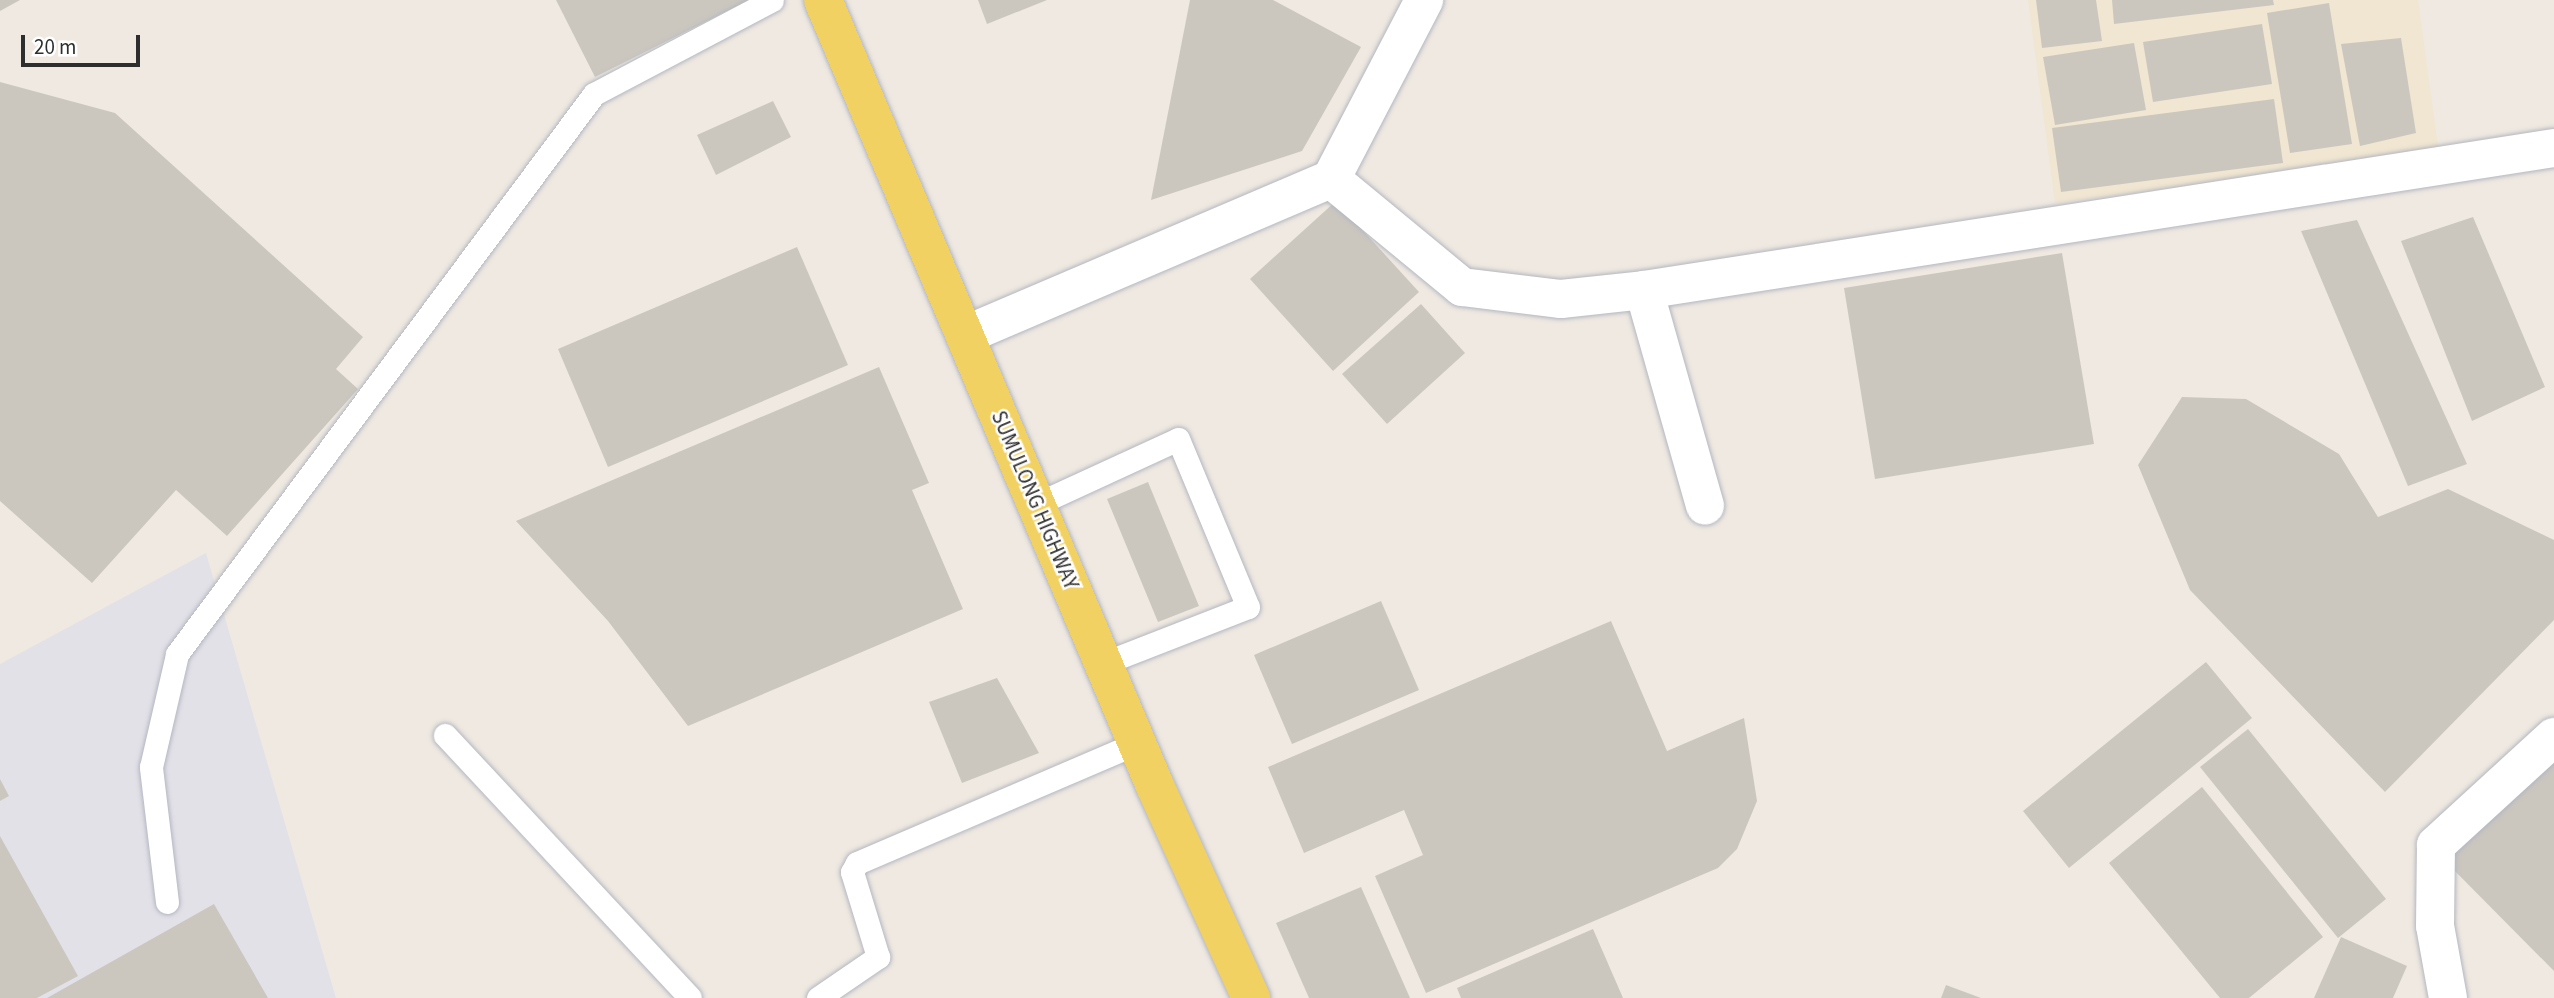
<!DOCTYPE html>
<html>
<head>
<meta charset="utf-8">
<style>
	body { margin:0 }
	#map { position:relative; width:2554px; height:998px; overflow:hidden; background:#efe9e1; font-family:"Source Sans 3",sans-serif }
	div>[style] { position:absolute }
	.industrial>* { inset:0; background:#e3e1e8 }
	.education>* { inset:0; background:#f0e6d1 }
	.building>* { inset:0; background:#cbc7bf }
	.roads { filter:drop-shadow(0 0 2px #b4b7c1) drop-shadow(0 0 2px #b4b7c1) }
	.lane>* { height:23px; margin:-11.5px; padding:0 11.5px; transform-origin:11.5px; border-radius:11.5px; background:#fff }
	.street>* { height:38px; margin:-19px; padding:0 19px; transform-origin:19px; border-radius:19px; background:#fff }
	.primary>* { height:38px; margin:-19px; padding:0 19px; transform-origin:19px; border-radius:19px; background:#f2d163 }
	span { translate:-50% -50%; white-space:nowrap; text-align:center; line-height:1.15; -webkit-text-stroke:5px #fff; paint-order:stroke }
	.street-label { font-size:21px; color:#2e2e2e }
	.scale { position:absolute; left:21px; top:35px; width:119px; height:32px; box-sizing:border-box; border:4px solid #2e2e2e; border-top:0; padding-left:9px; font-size:21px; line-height:24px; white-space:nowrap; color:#2e2e2e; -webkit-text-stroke:5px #fff; paint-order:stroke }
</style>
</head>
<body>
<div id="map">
	<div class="industrial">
		<i style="clip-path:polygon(206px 553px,336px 998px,0 998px,0 664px)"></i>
	</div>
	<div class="education">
		<i style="clip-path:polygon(2028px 0,2418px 0,2439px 154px,2055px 203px)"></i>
	</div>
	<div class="building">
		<i style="clip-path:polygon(0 0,20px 0,0 11px)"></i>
		<i style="clip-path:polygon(556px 0,749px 0,595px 77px)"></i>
		<i style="clip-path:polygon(978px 0,1047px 0,987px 24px)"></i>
		<i style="clip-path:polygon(1190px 0,1273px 0,1361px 47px,1302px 151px,1151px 200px)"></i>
		<i style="clip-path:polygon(2036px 0,2096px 0,2102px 41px,2042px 48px)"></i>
		<i style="clip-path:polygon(2112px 0,2273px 0,2274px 5px,2114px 24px)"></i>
		<i style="clip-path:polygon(2329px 3px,2352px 144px,2290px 153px,2267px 13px)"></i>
		<i style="clip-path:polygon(2262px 24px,2272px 84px,2153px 102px,2143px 42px)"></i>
		<i style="clip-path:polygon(2401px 38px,2416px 133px,2360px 146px,2341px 44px)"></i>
		<i style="clip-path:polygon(2134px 43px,2146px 110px,2055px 125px,2043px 57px)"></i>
		<i style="clip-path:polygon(0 82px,115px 113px,363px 337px,336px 369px,358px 389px,227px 536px,176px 490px,92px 583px,0 501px)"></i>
		<i style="clip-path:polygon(2274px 99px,2283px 163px,2061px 192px,2052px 128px)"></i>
		<i style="clip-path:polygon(773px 101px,791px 137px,716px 175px,697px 135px)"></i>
		<i style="clip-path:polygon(1336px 201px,1419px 292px,1333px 371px,1250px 279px)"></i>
		<i style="clip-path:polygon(2473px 217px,2545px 387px,2472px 421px,2401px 241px)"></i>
		<i style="clip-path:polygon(2357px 220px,2467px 464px,2408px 486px,2301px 231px)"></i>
		<i style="clip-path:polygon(797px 247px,848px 365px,608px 467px,558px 349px)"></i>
		<i style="clip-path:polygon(2062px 253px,2094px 444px,1875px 479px,1844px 288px)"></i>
		<i style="clip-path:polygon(1421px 304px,1465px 353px,1387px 424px,1342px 374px)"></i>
		<i style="clip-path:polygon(879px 367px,929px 483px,912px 490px,963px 609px,688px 726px,608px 621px,516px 521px)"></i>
		<i style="clip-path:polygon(2182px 397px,2246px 399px,2339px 454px,2378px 517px,2448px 489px,2554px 540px,2554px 620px,2385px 792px,2190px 590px,2138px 465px)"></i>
		<i style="clip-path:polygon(1148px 482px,1199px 606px,1158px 622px,1107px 499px)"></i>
		<i style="clip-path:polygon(1381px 601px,1419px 690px,1292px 744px,1254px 655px)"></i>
		<i style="clip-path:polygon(1611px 621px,1667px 751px,1744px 718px,1757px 801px,1737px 849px,1718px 868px,1426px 993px,1375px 876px,1423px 855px,1404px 810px,1304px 853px,1268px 767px)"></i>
		<i style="clip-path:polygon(2206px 662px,2252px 718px,2069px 868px,2023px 811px)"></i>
		<i style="clip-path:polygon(997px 678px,1039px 753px,962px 783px,929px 702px)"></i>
		<i style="clip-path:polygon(2248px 729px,2386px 899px,2338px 938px,2200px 767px)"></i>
		<i style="clip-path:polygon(2554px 756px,2554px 971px,2446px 862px)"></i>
		<i style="clip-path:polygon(0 779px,9px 796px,0 801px)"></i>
		<i style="clip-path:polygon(2202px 787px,2323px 937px,2249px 998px,2220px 998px,2109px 863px)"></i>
		<i style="clip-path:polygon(0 836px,78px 976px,37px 998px,0 998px)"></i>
		<i style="clip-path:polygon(1361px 887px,1410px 998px,1309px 998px,1276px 923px)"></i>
		<i style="clip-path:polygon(214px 904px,268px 998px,47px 998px)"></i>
		<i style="clip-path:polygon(1593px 929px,1623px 998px,1461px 998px,1457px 988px)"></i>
		<i style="clip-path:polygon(2341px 937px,2407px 966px,2393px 998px,2314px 998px)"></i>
		<i style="clip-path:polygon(1946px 985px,1981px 998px,1941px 998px)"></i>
	</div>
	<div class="roads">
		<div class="lane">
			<i style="left:1037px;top:504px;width:155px;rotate:-24.7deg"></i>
			<i style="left:1178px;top:439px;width:182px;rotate:67.4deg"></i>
			<i style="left:1248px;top:607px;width:155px;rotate:158.7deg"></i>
			<i style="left:445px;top:735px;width:359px;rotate:47deg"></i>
			<i style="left:167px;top:902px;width:136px;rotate:-96.8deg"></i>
			<i style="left:151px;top:767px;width:116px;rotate:-77deg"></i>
			<i style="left:177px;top:654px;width:698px;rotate:-53.33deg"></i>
			<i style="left:594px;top:94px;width:201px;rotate:-27.8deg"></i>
			<i style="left:818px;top:998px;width:73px;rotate:-34.3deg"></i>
			<i style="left:878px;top:957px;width:89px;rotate:-107deg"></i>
			<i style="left:852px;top:872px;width:10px;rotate:-61deg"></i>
			<i style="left:857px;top:863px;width:305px;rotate:-23.2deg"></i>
		</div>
		<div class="street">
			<i style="left:1331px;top:179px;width:170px;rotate:39.5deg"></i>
			<i style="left:1462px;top:287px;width:100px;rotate:6.9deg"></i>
			<i style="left:1561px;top:299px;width:83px;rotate:-6.2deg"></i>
			<i style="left:1644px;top:290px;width:921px;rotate:-8.87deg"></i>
			<i style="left:1644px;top:290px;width:224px;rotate:74.2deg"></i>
			<i style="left:965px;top:335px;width:398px;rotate:-23.1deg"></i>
			<i style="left:1331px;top:179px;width:202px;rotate:-62.5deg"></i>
			<i style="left:2448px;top:998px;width:73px;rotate:-100.2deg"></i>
			<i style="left:2435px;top:926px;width:81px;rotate:-89.3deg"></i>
			<i style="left:2436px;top:845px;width:160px;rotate:-42.5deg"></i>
		</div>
		<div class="primary">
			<i style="left:823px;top:0;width:853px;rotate:67.1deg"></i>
			<i style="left:1155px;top:786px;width:233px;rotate:65.6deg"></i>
		</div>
	</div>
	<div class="street-label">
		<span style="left:1035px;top:500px;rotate:67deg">SUMULONG HIGHWAY</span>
	</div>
	<div class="scale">20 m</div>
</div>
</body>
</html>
